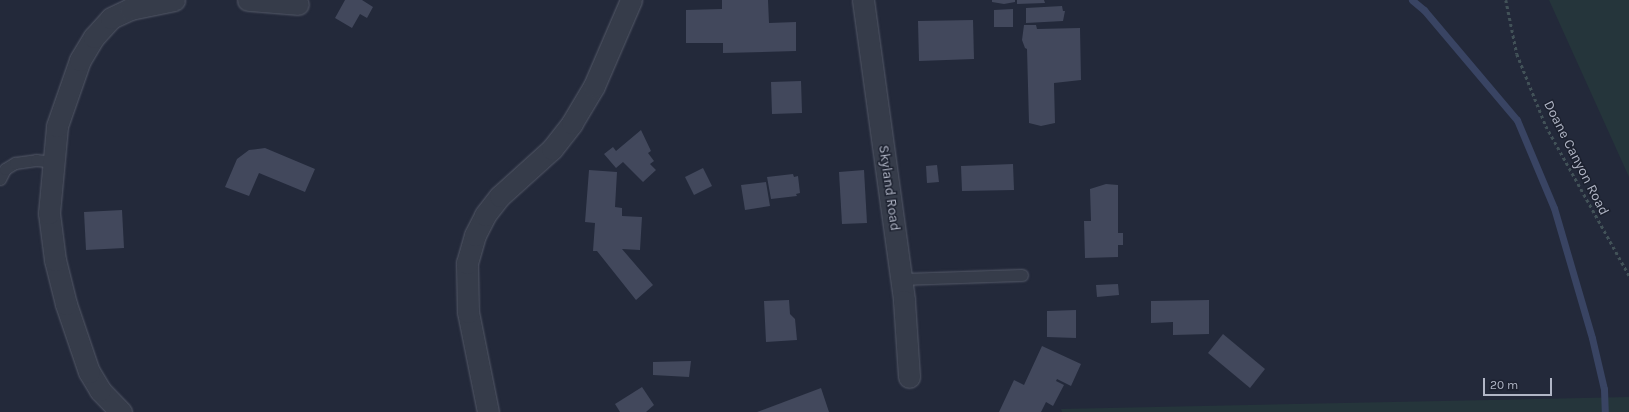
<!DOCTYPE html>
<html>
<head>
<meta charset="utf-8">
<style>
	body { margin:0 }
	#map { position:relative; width:1629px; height:412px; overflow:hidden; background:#23293a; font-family:Karla,sans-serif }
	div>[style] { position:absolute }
	.green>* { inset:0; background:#25353b }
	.stream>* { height:7px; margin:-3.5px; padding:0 3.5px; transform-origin:3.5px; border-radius:3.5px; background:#394463 }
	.building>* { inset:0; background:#42485c }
	.path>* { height:2.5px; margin-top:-1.25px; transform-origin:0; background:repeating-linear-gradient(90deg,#425258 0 3px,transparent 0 6px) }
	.roads { filter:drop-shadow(0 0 1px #545968) drop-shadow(0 0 1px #545968) }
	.service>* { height:11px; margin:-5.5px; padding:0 5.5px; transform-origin:5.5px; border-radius:5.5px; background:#363c4a }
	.minor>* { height:21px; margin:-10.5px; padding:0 10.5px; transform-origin:10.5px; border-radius:10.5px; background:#363c4a }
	span { translate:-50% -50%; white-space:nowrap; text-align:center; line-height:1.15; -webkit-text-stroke:3px #1c212f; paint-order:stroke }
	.street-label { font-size:14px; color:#b1b6c6 }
	.scale { position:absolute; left:1483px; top:378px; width:69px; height:18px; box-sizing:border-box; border:2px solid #b1b6c6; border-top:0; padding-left:5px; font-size:12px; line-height:14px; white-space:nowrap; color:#b1b6c6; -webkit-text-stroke:3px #1c212f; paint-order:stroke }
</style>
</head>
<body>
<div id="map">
	<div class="green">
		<i style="clip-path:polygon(1549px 0,1629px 0,1629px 177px)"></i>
		<i style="clip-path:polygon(1629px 397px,1629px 412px,1062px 412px,1061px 409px)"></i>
	</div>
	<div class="stream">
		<i style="left:1412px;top:0;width:16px;rotate:40deg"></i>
		<i style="left:1424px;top:10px;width:144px;rotate:49.8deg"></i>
		<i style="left:1517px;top:120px;width:95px;rotate:67.2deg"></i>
		<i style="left:1554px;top:208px;width:135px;rotate:73.7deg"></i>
		<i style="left:1592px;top:338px;width:52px;rotate:76.8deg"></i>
		<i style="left:1604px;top:389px;width:23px;rotate:88deg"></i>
	</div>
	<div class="building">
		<i style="clip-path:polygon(345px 0,362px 0,373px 7px,367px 18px,360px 14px,352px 28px,335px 18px)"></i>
		<i style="clip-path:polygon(722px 0,768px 0,769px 23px,796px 22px,796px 51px,723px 53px,723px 43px,686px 43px,686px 10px,722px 9px)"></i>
		<i style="clip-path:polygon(992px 0,1015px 0,1015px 2px,1004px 4px,992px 2px)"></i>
		<i style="clip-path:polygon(1017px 0,1044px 0,1045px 3px,1017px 4px)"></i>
		<i style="clip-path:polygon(1062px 6px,1063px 11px,1065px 11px,1063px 21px,1026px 23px,1026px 8px)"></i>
		<i style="clip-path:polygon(1013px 9px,1013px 27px,994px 27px,994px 10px)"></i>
		<i style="clip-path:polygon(973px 20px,974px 59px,919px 61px,918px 21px)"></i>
		<i style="clip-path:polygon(1024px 25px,1036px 25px,1037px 29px,1080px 28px,1081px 80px,1054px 83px,1055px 123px,1041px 126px,1029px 123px,1027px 49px,1025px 48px,1022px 40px)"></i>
		<i style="clip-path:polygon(801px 81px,802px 113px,772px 114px,771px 82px)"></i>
		<i style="clip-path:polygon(641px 130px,651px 151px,648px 153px,654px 161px,650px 164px,656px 170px,643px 182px,623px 162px,616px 168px,604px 154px,613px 147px,616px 151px)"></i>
		<i style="clip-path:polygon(265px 148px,315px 169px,305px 192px,259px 173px,249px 196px,225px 187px,237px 159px,249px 150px)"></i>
		<i style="clip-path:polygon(1013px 164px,1014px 190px,962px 191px,961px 166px)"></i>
		<i style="clip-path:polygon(937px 165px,939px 182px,927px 183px,926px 166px)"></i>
		<i style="clip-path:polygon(703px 168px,712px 186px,694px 195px,685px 177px)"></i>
		<i style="clip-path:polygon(589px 170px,617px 172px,615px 207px,622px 208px,622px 216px,642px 217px,640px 250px,622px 249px,653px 285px,636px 300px,597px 251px,593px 251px,595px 223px,585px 222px)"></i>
		<i style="clip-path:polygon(864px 170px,867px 223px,842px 224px,839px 172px)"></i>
		<i style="clip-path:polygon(793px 174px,794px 177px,798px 176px,800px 193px,796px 194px,797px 196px,771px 199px,767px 177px)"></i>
		<i style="clip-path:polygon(766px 182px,770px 206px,745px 210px,741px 185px)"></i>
		<i style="clip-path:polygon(1106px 184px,1118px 185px,1118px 233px,1123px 233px,1123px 245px,1118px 245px,1118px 257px,1085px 258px,1084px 221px,1091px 221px,1090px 189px)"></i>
		<i style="clip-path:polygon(122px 210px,124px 248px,86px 250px,84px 212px)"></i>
		<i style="clip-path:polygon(1118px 284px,1119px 295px,1097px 297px,1096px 285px)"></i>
		<i style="clip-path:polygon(789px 300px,790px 314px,795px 319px,797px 340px,766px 342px,764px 301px)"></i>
		<i style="clip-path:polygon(1209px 300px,1209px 334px,1173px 335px,1173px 322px,1151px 323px,1151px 301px)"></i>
		<i style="clip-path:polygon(1076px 310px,1076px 338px,1047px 337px,1047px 311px)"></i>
		<i style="clip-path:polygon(1223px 334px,1265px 369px,1250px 388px,1208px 353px)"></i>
		<i style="clip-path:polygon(1042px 346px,1081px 364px,1071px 386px,1057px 379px,1056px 381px,1064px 385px,1053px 406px,1046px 402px,1041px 412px,999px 412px,1014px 380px,1024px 385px)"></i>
		<i style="clip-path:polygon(691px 361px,689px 377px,653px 375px,653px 362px)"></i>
		<i style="clip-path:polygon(642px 387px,654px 405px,646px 412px,620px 412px,615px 404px)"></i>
		<i style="clip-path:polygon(821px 388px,829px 412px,757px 412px)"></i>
	</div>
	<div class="path">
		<i style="left:1506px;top:0;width:55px;rotate:78.5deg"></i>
		<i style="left:1517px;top:54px;width:78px;rotate:68.1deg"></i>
		<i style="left:1546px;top:126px;width:171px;rotate:60.9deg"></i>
	</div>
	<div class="roads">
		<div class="service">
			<i style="left:0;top:179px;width:11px;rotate:-63deg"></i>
			<i style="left:5px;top:169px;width:12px;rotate:-31deg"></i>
			<i style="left:15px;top:163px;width:21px;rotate:-8deg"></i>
			<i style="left:36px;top:160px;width:18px;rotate:6deg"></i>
			<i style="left:901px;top:279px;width:121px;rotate:-1.9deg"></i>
		</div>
		<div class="minor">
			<i style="left:248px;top:0;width:50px;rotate:4.6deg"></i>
			<i style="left:863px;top:0;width:304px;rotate:82.2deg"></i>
			<i style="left:904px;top:301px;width:76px;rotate:86.2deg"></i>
			<i style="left:121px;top:412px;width:30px;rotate:-134deg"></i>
			<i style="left:100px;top:390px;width:21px;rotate:-121deg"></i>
			<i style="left:89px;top:372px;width:72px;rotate:-108.7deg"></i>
			<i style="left:66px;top:304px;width:45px;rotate:-104deg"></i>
			<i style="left:55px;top:260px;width:47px;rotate:-97.3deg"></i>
			<i style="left:49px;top:213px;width:87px;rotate:-84.7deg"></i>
			<i style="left:57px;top:126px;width:70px;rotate:-70.8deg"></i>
			<i style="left:80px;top:60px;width:27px;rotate:-59deg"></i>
			<i style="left:94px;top:37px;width:25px;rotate:-48deg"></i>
			<i style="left:111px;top:18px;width:21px;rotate:-25deg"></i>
			<i style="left:130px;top:9px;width:45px;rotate:-11.6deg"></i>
			<i style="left:488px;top:412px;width:102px;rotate:-101.3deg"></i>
			<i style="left:468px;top:312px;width:49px;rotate:-91.2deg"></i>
			<i style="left:467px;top:263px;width:29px;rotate:-74deg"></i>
			<i style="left:475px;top:235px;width:22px;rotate:-63deg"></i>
			<i style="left:485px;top:215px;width:24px;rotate:-52deg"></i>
			<i style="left:500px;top:196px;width:70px;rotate:-42.1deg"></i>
			<i style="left:552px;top:149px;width:33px;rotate:-52deg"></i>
			<i style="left:572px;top:123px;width:43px;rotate:-59.3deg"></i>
			<i style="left:594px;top:86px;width:94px;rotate:-66.7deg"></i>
		</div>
	</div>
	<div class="street-label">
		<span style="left:1576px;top:158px;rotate:63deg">Doane Canyon Road</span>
		<span style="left:889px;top:188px;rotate:82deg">Skyland Road</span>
	</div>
	<div class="scale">20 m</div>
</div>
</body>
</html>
